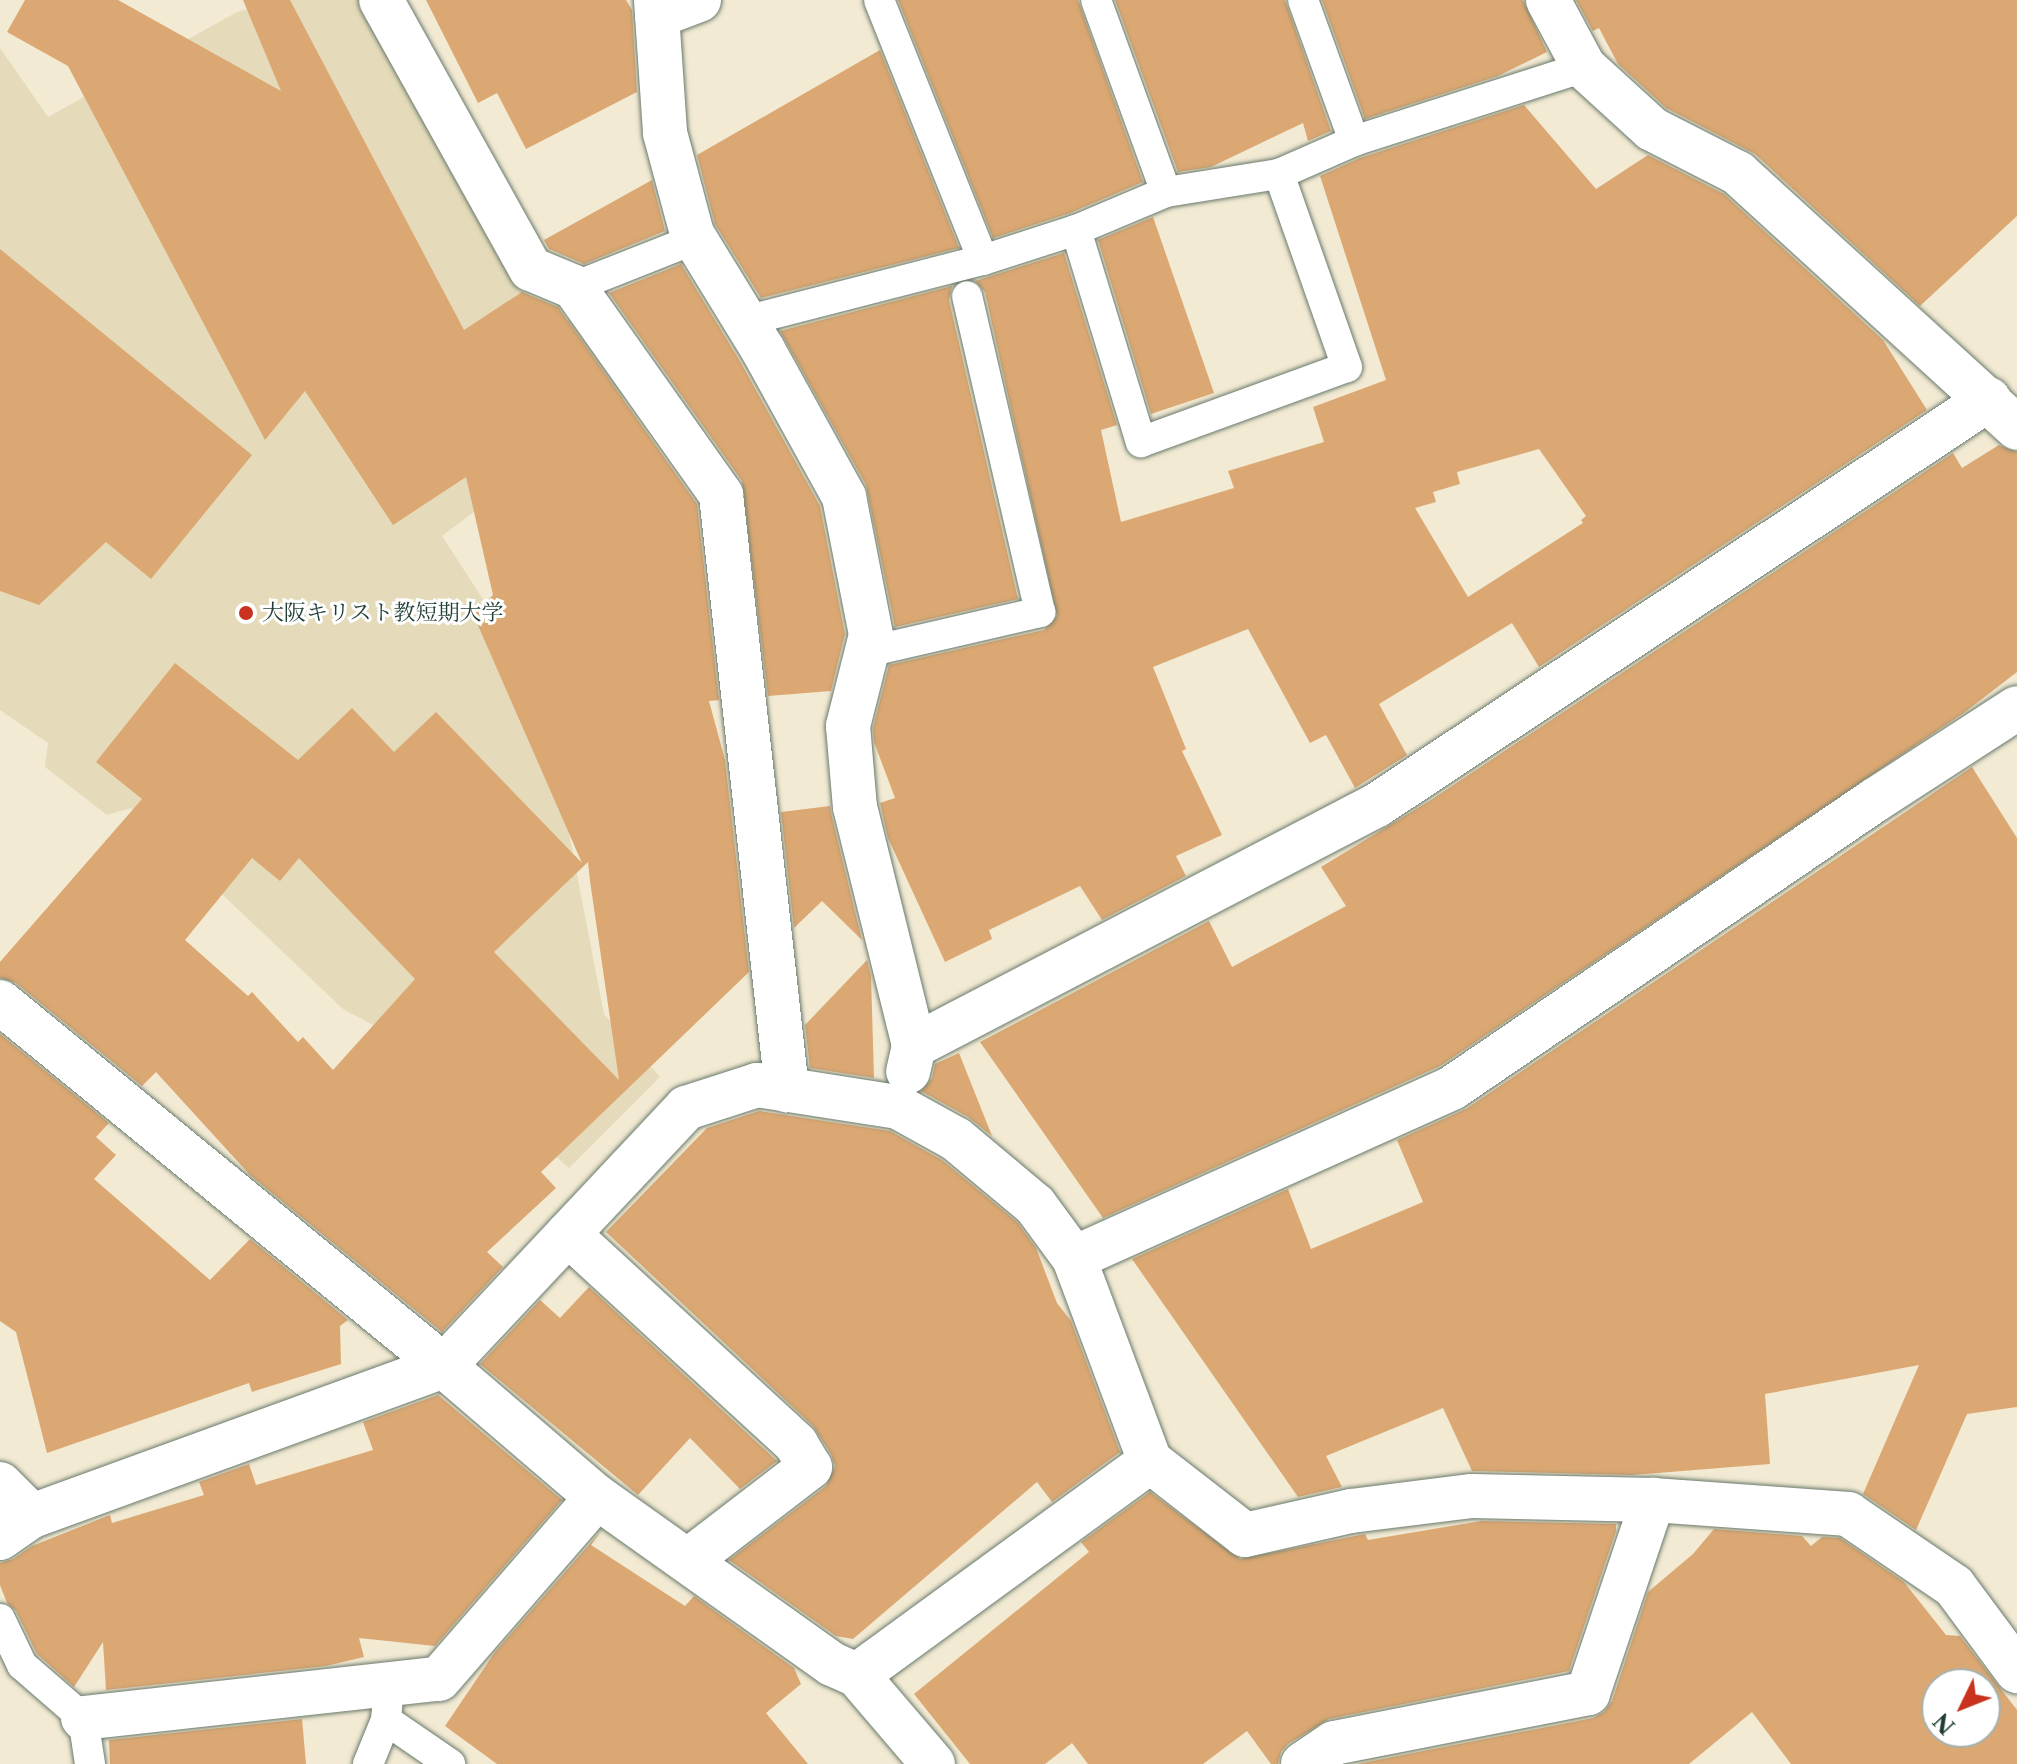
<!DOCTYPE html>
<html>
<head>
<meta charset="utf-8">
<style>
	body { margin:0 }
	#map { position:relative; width:2017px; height:1764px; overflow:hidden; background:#f2ead3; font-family:"Libre Caslon Text","Noto Serif JP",serif }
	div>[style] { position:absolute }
	.built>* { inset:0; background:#e5dbba }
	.building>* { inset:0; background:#dba873 }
	.roads { filter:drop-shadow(0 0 2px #697a6c) drop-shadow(0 0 2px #697a6c) }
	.lane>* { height:30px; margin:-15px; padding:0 15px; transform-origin:15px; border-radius:15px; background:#fff }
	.street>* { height:44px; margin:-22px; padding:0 22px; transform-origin:22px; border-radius:22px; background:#fff }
	.dots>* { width:22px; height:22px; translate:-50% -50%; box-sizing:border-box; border:4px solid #fff; border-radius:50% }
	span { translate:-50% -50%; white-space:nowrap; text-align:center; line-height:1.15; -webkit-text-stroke:6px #fff; paint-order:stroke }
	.poi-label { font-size:22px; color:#1f3d34 }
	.left { translate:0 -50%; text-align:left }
	.north { position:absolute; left:1921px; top:1668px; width:80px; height:80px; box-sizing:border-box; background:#fff; border:2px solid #a5b1ae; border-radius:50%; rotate:227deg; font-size:22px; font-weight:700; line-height:32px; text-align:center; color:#1f3d34 }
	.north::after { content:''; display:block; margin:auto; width:28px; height:36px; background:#c8321e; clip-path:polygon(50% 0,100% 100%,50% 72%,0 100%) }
</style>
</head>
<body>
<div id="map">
	<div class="built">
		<i style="clip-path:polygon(283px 0,360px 0,519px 289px,571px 322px,627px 396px,442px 536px,541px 689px,604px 1014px,660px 1077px,569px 1168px,454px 1068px,343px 1009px,131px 808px,107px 815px,45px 767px,48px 743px,0 710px,0 48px,48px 117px,237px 12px)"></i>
	</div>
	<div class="building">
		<i style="clip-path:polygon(evenodd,25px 0,118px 0,281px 91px,243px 0,290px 0,464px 330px,522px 292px,558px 307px,697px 504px,719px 700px,709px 701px,725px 760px,749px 972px,541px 1172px,556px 1188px,487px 1252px,503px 1267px,442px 1332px,250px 1175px,156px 1072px,142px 1086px,16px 983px,0 978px,0 962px,142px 799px,96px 762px,175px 663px,298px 760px,352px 708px,394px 752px,436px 712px,582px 863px,473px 614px,493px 595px,466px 477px,393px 525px,305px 391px,265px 440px,68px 66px,7px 32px,25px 0,252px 858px,280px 881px,299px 858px,415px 979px,333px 1070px,303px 1037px,298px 1042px,252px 992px,248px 996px,185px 940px,252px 858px,25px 0,588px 862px,590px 881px,619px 1080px,494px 952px,588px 862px)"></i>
		<i style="clip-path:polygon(426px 0,626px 0,632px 10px,637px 92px,526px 149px,497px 93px,478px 103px)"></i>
		<i style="clip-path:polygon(898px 0,1078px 0,1143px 182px,1070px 213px,993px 238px)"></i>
		<i style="clip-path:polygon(1115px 0,1285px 0,1331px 131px,1308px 141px,1303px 123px,1211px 167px,1178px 172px)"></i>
		<i style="clip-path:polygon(1322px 0,1523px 0,1547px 52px,1498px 76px,1365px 119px)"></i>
		<i style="clip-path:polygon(1576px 0,2017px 0,2017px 216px,1920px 306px,1755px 154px,1666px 108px,1618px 64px,1599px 28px,1593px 31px)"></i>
		<i style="clip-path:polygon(880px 50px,959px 248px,761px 298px,715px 224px,697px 155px)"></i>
		<i style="clip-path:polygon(evenodd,1524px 105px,1596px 189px,1648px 155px,1724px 194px,1883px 340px,1927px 410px,1539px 667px,1512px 623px,1379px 704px,1407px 755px,1355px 788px,1326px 735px,1310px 743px,1248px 629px,1153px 667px,1186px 749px,1182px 751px,1222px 835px,1176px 856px,1186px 876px,1102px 920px,1080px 886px,989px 930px,992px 939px,945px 962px,888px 838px,880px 803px,895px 798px,874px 742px,873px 728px,889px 665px,1044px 630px,1057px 616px,985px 292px,975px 281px,1064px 253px,1117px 425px,1101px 430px,1121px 522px,1234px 488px,1228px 471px,1324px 442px,1313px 407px,1386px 380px,1320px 176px,1360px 158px,1524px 105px,1539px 449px,1586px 516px,1581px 520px,1583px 523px,1468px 597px,1415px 508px,1436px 502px,1433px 492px,1460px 484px,1457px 472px,1539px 449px)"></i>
		<i style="clip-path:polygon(652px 180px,665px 231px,584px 264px,549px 249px,544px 240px)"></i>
		<i style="clip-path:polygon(1153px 217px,1214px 393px,1151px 414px,1098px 240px)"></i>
		<i style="clip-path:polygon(0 249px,252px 455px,151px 579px,106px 542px,39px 605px,0 591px)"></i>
		<i style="clip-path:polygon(681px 264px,741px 363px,820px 506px,845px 634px,831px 691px,768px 696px,742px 481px,609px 293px)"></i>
		<i style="clip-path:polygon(952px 286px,949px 300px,1018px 599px,895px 627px,866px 485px,780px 331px)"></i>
		<i style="clip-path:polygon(1999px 445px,2017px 452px,2017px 672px,1965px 712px,1440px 1066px,1103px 1218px,980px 1042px,1209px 921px,1232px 967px,1346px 906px,1321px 867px,1431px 800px,1953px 453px,1962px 468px)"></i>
		<i style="clip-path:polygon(1972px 767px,2017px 838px,2017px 1407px,1967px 1414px,1916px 1530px,1863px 1494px,1919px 1365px,1765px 1394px,1770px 1464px,1632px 1475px,1472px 1471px,1443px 1408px,1326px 1456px,1342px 1487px,1298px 1497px,1132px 1259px,1288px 1189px,1311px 1249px,1423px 1202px,1397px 1140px,1466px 1109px)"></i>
		<i style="clip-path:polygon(830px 806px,831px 813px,862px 940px,822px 901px,794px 928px,781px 812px)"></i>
		<i style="clip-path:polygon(867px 960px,871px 976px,874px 1078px,810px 1068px,805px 1025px)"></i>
		<i style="clip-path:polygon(0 1034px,109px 1123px,96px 1137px,116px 1155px,94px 1179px,210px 1280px,250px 1239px,348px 1320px,340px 1326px,341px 1364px,252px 1392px,249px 1383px,47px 1453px,16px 1332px,0 1321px)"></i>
		<i style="clip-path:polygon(959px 1053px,992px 1136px,968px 1117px,921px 1091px,932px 1078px,935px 1064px)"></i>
		<i style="clip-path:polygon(759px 1111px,890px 1131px,942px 1160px,1017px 1222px,1036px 1248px,1057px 1303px,1071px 1321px,1120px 1452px,1052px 1502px,1037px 1482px,853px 1639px,836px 1636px,729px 1560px,826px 1486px,835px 1466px,831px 1454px,813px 1426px,606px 1232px,707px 1128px)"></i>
		<i style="clip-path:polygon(589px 1287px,776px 1460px,777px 1461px,740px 1489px,690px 1438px,638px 1495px,480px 1364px,540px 1300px,560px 1318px)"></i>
		<i style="clip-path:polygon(438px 1395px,562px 1500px,435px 1646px,359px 1638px,364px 1657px,326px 1666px,106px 1690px,103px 1642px,74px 1687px,37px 1654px,16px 1611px,7px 1603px,0 1585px,0 1563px,13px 1559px,32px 1546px,110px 1515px,112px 1523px,204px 1495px,199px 1482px,249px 1464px,256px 1485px,373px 1450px,363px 1422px)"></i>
		<i style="clip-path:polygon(1150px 1492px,1240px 1559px,1365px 1534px,1368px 1540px,1481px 1521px,1616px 1524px,1616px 1531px,1569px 1671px,1329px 1719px,1288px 1744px,1281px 1752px,1278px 1764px,1271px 1764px,1247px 1731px,1203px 1764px,1088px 1764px,1072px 1743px,1045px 1764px,970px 1764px,914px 1694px,1089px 1552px,1081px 1542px)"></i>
		<i style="clip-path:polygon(evenodd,1714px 1529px,1802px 1536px,1811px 1546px,1822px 1537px,1840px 1538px,1904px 1582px,1946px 1635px,1960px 1636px,2017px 1710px,2017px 1764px,1791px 1764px,1752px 1712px,1689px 1764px,1357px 1764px,1593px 1718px,1604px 1712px,1612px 1701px,1648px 1592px,1693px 1554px,1714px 1529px,1937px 1684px,1985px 1684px,1985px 1732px,1937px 1732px,1937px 1684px)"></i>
		<i style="clip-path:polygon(601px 1531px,591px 1545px,685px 1606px,694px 1596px,794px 1668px,801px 1684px,766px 1713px,808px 1764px,497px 1764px,445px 1726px,495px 1652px)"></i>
		<i style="clip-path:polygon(302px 1719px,306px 1764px,110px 1764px,109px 1740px)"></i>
	</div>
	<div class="roads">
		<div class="lane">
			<i style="left:879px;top:0;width:280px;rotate:68.2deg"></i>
			<i style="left:1096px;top:0;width:204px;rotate:70deg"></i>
			<i style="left:1303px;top:0;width:150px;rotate:70.1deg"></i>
			<i style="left:1076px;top:230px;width:222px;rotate:73deg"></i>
			<i style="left:1141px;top:442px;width:219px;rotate:-20deg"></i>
			<i style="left:1347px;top:367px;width:205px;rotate:-109.4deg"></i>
			<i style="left:574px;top:287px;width:130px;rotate:-21.6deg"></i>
			<i style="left:745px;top:321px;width:246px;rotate:-14.4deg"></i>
			<i style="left:983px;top:260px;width:98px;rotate:-17.9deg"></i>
			<i style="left:1076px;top:230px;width:98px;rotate:-22.9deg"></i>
			<i style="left:1166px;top:192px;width:114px;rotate:-9.1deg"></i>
			<i style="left:1279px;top:174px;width:82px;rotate:-23.7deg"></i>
			<i style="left:1354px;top:141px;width:242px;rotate:-17.8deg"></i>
			<i style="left:867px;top:652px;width:178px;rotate:-13deg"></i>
			<i style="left:1040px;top:612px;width:324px;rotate:-103deg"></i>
			<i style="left:0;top:1619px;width:51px;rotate:64.4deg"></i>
			<i style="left:22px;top:1665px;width:81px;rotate:41deg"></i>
			<i style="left:83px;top:1718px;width:47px;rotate:81.3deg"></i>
			<i style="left:386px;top:1720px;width:78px;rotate:34.5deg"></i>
			<i style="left:368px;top:1764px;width:48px;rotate:-67.8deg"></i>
			<i style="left:386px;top:1720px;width:36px;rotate:-85deg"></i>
		</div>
		<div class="street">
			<i style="left:381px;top:0;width:308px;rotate:60.9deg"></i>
			<i style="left:531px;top:269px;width:47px;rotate:22.7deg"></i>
			<i style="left:574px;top:287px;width:255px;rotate:54.7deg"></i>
			<i style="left:721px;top:495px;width:599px;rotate:83.67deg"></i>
			<i style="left:656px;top:0;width:133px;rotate:86.1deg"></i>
			<i style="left:665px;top:133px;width:105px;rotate:75deg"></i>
			<i style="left:692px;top:234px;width:136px;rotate:58.5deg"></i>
			<i style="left:763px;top:350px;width:168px;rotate:61.1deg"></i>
			<i style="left:844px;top:497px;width:141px;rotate:78.9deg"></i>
			<i style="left:871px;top:635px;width:94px;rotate:104.2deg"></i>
			<i style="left:848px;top:726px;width:81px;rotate:85.1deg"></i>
			<i style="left:855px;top:807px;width:246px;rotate:76.1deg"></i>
			<i style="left:914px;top:1046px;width:26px;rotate:103deg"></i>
			<i style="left:1548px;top:0;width:76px;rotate:61.8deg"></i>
			<i style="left:1584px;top:67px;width:92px;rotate:42.4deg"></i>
			<i style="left:1652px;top:129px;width:97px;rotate:27.1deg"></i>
			<i style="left:1738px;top:173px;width:378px;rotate:42.4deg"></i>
			<i style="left:657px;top:16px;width:45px;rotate:-20.9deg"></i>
			<i style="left:0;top:1002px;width:574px;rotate:39.35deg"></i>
			<i style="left:444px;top:1366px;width:201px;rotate:40.6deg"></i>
			<i style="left:597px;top:1497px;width:288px;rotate:35.4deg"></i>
			<i style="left:832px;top:1664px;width:27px;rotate:24deg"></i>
			<i style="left:857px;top:1675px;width:117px;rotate:49.5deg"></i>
			<i style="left:914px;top:1046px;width:522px;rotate:-27.5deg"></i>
			<i style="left:1377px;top:805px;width:734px;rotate:-33.56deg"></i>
			<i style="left:568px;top:1234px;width:310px;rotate:42.6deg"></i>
			<i style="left:796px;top:1444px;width:27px;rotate:59deg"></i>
			<i style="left:810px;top:1467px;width:151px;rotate:142.5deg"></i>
			<i style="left:1074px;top:1258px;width:414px;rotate:-24.2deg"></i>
			<i style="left:1452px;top:1088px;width:512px;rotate:-34.25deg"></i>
			<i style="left:1875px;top:800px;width:169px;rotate:-32.9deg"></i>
			<i style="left:0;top:1484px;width:45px;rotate:45deg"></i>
			<i style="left:0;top:1538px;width:39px;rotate:-35deg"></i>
			<i style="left:32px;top:1516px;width:438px;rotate:-20deg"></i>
			<i style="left:444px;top:1366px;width:354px;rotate:-46.8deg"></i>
			<i style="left:686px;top:1108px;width:75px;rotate:-17.9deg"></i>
			<i style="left:757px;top:1085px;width:143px;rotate:8.9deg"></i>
			<i style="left:898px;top:1107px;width:66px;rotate:28.9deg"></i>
			<i style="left:956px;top:1139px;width:103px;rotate:39.9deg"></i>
			<i style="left:1035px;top:1205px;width:66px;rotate:53.7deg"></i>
			<i style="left:1074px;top:1258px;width:217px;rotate:69.5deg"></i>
			<i style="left:1150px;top:1461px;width:120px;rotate:37.9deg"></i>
			<i style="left:1245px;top:1535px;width:109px;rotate:-12.8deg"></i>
			<i style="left:1351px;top:1511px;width:122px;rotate:-7.1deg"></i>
			<i style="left:1472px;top:1496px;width:181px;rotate:1.3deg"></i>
			<i style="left:1653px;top:1500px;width:196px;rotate:4.1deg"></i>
			<i style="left:1848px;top:1514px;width:128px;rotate:34.2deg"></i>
			<i style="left:1954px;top:1586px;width:106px;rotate:53.5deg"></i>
			<i style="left:857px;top:1675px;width:363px;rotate:-36.1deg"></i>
			<i style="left:83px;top:1718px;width:358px;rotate:-6.3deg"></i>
			<i style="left:439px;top:1679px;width:241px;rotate:-49deg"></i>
			<i style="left:1303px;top:1764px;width:37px;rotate:-34deg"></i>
			<i style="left:1334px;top:1743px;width:259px;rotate:-11.1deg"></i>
			<i style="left:1588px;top:1693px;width:204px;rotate:-71.4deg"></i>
		</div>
	</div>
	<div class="dots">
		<i style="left:246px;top:613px;background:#c8321e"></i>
	</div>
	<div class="poi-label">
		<span class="left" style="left:262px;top:613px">大阪キリスト教短期大学</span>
	</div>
	<div class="north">N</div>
</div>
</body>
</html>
